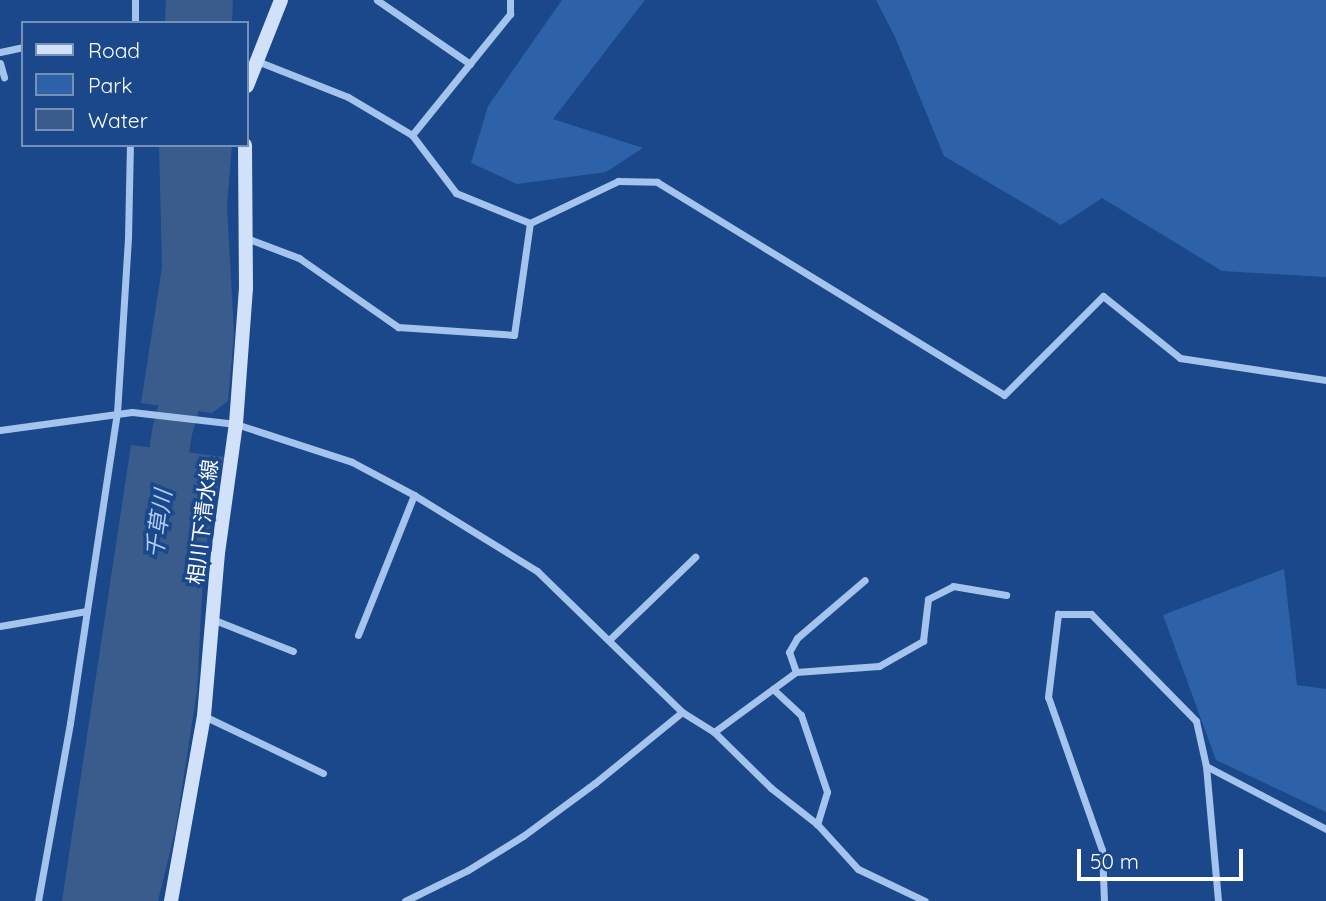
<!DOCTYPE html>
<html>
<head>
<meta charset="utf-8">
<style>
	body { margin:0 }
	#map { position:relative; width:1326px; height:901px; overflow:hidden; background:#1a488a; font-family:Quicksand,"Noto Sans JP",sans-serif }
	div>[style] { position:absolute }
	.green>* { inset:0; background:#2d62a8 }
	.water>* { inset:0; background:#3a5c8c }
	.river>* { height:40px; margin:-20px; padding:0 20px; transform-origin:20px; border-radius:20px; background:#3a5c8c }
	.minor>* { height:7px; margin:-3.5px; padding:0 3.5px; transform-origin:3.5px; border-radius:3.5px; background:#a4c3ed }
	.secondary>* { height:14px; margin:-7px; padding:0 7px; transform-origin:7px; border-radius:7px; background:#d0e1f9 }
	span { translate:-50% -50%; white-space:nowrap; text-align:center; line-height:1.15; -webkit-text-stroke:7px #1a488a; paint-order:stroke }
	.street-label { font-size:21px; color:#fff }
	.water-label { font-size:23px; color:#afcdf4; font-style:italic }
	.legend { position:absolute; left:21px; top:21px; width:228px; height:126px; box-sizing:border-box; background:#1a488a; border:2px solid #7691b9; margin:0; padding:9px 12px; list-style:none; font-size:21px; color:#fff }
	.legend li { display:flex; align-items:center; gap:14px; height:35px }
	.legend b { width:35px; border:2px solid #7691b9 }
	.scale { position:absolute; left:1077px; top:849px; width:166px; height:32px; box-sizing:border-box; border:4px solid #fff; border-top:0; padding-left:9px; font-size:21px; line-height:24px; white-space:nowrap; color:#fff; -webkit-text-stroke:5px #1a488a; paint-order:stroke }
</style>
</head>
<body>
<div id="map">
	<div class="green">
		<i style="clip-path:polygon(562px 0,645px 0,553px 119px,643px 148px,606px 172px,517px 184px,471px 163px,488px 106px)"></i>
		<i style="clip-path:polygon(876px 0,1326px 0,1326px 277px,1222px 271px,1102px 198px,1061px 225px,944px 156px,895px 37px)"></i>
		<i style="clip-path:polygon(1284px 569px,1297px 685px,1326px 689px,1326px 812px,1216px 760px,1163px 615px)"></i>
	</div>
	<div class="water">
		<i style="clip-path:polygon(166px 0,233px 0,232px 23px,165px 23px)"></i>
		<i style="clip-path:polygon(159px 145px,232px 145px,227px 206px,234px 333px,228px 401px,212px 413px,141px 403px,162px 267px)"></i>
		<i style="clip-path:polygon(131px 445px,224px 457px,204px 556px,197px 691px,176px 827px,158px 901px,62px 901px)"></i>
	</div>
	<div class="river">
		<i style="left:162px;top:503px;width:72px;rotate:-82deg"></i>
		<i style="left:172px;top:432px;width:42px;rotate:-75deg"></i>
		<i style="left:183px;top:391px;width:37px;rotate:-87deg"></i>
	</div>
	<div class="minor">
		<i style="left:377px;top:0;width:113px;rotate:34.5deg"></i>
		<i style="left:135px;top:23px;width:23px;rotate:-90deg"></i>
		<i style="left:0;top:52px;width:24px;rotate:-12deg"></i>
		<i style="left:257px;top:61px;width:98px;rotate:21.6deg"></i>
		<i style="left:348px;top:97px;width:74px;rotate:30.7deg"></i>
		<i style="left:412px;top:135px;width:73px;rotate:52.8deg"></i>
		<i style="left:456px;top:193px;width:80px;rotate:22.1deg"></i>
		<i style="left:530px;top:223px;width:98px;rotate:-25.5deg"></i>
		<i style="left:618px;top:181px;width:39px;rotate:1deg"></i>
		<i style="left:657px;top:182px;width:407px;rotate:31.5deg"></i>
		<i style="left:1004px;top:395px;width:140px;rotate:-45deg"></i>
		<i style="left:1103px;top:296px;width:99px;rotate:38.8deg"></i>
		<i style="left:1180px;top:358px;width:148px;rotate:8.6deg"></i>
		<i style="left:0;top:63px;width:15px;rotate:74deg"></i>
		<i style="left:412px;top:135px;width:156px;rotate:-51deg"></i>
		<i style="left:510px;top:14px;width:14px;rotate:-90deg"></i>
		<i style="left:246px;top:238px;width:57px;rotate:20.7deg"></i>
		<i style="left:299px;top:258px;width:121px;rotate:34.9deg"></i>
		<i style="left:398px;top:327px;width:116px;rotate:3.9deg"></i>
		<i style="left:514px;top:335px;width:113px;rotate:-81.9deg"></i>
		<i style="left:0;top:430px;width:133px;rotate:-7.8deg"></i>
		<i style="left:132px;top:412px;width:105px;rotate:6.6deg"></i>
		<i style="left:236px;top:424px;width:122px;rotate:18.1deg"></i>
		<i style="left:352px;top:462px;width:70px;rotate:28deg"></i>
		<i style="left:414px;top:495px;width:145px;rotate:31.7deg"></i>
		<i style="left:537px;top:571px;width:202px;rotate:44.2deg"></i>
		<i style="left:682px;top:712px;width:38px;rotate:32deg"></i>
		<i style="left:714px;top:732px;width:80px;rotate:44.5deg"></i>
		<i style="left:771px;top:788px;width:58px;rotate:38deg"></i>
		<i style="left:817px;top:824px;width:61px;rotate:47.7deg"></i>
		<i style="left:858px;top:869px;width:74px;rotate:25.5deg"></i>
		<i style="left:212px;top:619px;width:87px;rotate:21.6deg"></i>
		<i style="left:0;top:626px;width:88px;rotate:-9.8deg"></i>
		<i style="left:358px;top:635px;width:151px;rotate:-68.2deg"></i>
		<i style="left:609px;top:640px;width:120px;rotate:-44deg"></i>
		<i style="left:796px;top:672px;width:21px;rotate:-109deg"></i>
		<i style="left:789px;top:652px;width:16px;rotate:-60deg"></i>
		<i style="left:797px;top:638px;width:89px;rotate:-40.5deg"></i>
		<i style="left:773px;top:689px;width:38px;rotate:43deg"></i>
		<i style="left:801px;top:715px;width:81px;rotate:71.3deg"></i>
		<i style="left:827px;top:792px;width:34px;rotate:107deg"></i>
		<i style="left:204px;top:716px;width:132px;rotate:25.6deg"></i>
		<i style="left:714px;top:732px;width:102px;rotate:-36.2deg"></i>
		<i style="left:796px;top:672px;width:83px;rotate:-4.1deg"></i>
		<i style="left:879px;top:666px;width:51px;rotate:-29.6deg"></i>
		<i style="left:923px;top:641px;width:42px;rotate:-83.2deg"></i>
		<i style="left:928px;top:599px;width:28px;rotate:-27deg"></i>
		<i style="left:953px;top:586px;width:54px;rotate:9.6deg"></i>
		<i style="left:1206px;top:766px;width:136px;rotate:27.7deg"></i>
		<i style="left:38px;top:901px;width:181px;rotate:-79.8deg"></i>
		<i style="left:70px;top:723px;width:314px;rotate:-81.4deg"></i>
		<i style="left:117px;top:413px;width:175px;rotate:-86.4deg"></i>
		<i style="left:128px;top:238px;width:93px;rotate:-88.8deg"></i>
		<i style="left:405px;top:901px;width:70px;rotate:-26.2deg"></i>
		<i style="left:468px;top:870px;width:65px;rotate:-31.7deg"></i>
		<i style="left:523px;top:836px;width:89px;rotate:-36.4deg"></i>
		<i style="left:595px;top:783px;width:112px;rotate:-39.2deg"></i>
		<i style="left:1104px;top:901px;width:51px;rotate:-92.2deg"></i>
		<i style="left:1102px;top:850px;width:162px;rotate:-109.4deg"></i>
		<i style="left:1048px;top:697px;width:84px;rotate:-83.1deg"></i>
		<i style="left:1058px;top:614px;width:33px"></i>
		<i style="left:1091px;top:614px;width:150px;rotate:45.5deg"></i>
		<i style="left:1196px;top:721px;width:46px;rotate:77.5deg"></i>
		<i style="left:1206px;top:766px;width:136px;rotate:84.9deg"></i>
	</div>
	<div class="secondary">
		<i style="left:247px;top:86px;width:92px;rotate:-68.4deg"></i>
		<i style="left:171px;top:901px;width:188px;rotate:-79.9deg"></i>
		<i style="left:204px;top:716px;width:164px;rotate:-85.1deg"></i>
		<i style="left:218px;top:553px;width:130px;rotate:-82.1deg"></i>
		<i style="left:236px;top:424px;width:135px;rotate:-85.8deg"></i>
		<i style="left:246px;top:289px;width:144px;rotate:-90.4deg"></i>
	</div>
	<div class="street-label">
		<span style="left:202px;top:522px;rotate:-83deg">相川下清水線</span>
	</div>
	<div class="water-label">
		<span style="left:159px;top:524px;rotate:-82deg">千草川</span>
	</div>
	<ul class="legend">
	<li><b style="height:9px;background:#d0e1f9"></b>Road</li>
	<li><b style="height:19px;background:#2d62a8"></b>Park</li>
	<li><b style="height:19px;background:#3a5c8c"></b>Water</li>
	</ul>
	<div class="scale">50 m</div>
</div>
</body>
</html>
